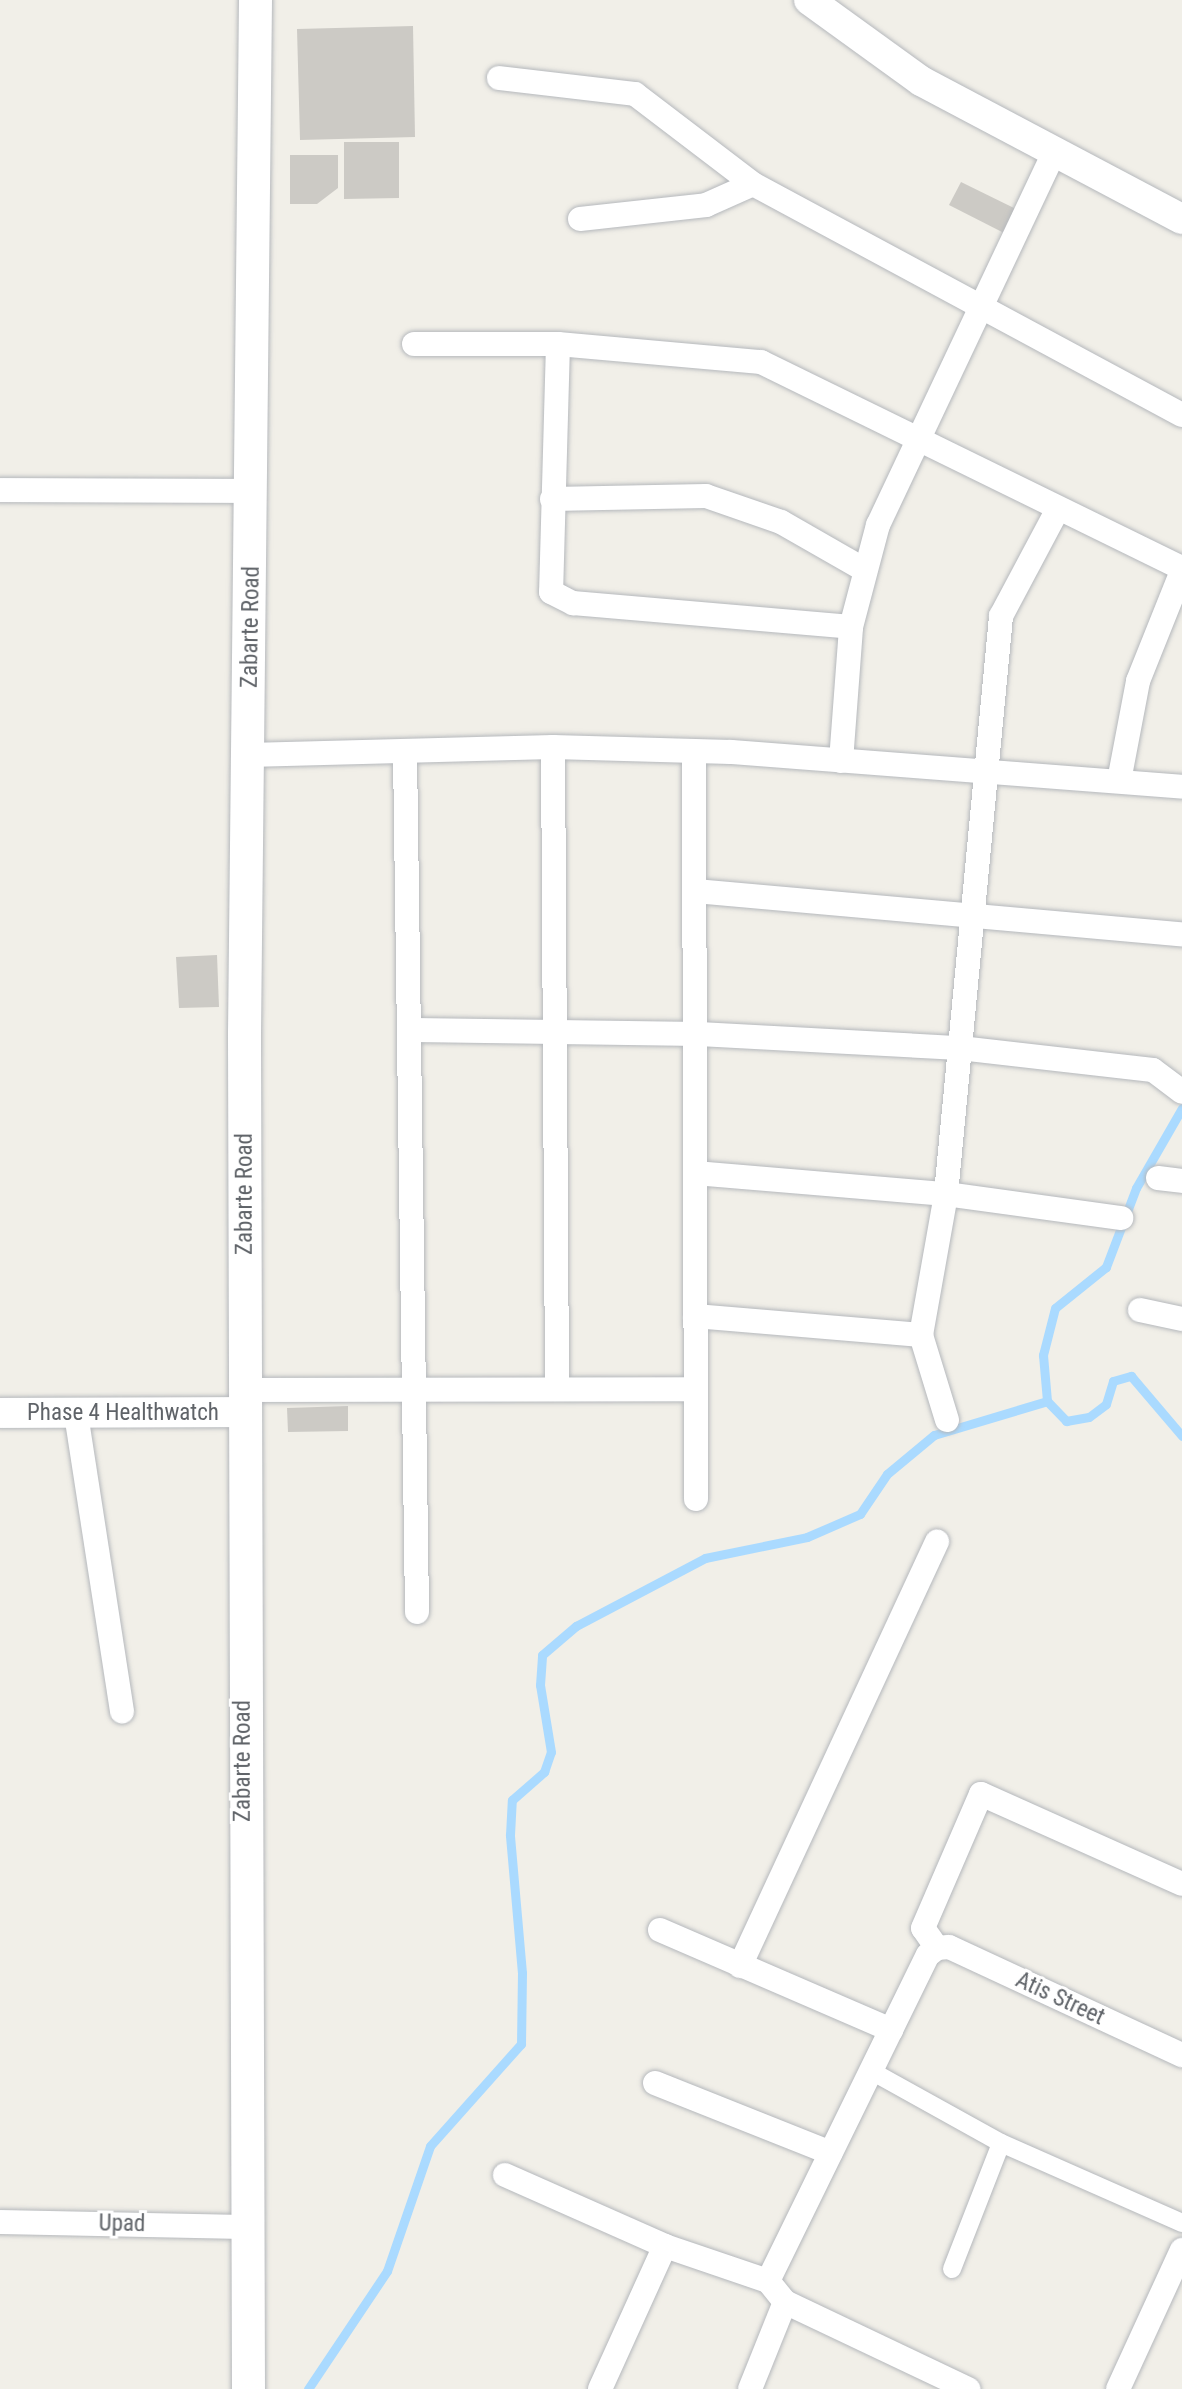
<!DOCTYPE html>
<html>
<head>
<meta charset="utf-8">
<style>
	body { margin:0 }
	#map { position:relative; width:1182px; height:2389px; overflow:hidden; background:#f1efe8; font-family:"Roboto Condensed",sans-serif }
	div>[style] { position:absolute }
	.stream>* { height:9px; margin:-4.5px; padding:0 4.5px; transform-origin:4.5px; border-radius:4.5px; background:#aadaff }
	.building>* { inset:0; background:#cccac5 }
	.roads { filter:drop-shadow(0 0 2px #b5b8bc) drop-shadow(0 0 2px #b5b8bc) }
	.pedestrian>* { height:18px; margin:-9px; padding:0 9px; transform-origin:9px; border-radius:9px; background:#fff }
	.minor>* { height:24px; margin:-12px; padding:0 12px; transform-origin:12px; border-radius:12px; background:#fff }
	.tertiary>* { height:30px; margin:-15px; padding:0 15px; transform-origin:15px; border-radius:15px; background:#fff }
	.secondary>* { height:33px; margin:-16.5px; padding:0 16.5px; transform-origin:16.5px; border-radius:16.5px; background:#fff }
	span { translate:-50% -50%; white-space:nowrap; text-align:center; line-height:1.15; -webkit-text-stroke:6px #fff; paint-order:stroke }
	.street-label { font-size:23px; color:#5f6368 }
</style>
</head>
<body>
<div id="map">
	<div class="stream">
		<i style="left:1182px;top:1108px;width:92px;rotate:119.9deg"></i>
		<i style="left:1136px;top:1188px;width:85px;rotate:110.8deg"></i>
		<i style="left:1106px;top:1267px;width:65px;rotate:141.2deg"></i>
		<i style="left:1055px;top:1308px;width:49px;rotate:104.3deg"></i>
		<i style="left:1043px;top:1355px;width:46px;rotate:85deg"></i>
		<i style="left:1047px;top:1401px;width:28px;rotate:46deg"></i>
		<i style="left:1066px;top:1421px;width:23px;rotate:-10deg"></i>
		<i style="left:1089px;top:1417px;width:21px;rotate:-37deg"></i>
		<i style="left:1106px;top:1404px;width:24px;rotate:-73deg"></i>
		<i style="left:1113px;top:1381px;width:19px;rotate:-16deg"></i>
		<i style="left:1131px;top:1376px;width:79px;rotate:49.6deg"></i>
		<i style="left:308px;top:2389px;width:142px;rotate:-56.2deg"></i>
		<i style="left:387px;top:2271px;width:132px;rotate:-71deg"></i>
		<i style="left:430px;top:2146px;width:137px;rotate:-48.3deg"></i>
		<i style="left:521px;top:2044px;width:71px;rotate:-89.2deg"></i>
		<i style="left:522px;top:1973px;width:139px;rotate:-95deg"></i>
		<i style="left:510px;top:1835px;width:35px;rotate:-87deg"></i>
		<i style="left:512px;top:1800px;width:43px;rotate:-41.2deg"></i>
		<i style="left:544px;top:1772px;width:21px;rotate:-71deg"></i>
		<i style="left:551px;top:1752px;width:68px;rotate:-99.3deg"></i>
		<i style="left:540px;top:1685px;width:30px;rotate:-86deg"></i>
		<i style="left:542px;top:1655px;width:45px;rotate:-40.5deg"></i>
		<i style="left:576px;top:1626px;width:146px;rotate:-27.8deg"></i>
		<i style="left:705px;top:1558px;width:104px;rotate:-11.6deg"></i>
		<i style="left:807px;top:1537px;width:58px;rotate:-23.5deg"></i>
		<i style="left:860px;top:1514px;width:48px;rotate:-56deg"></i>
		<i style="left:887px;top:1474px;width:61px;rotate:-39.7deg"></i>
		<i style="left:934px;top:1435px;width:118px;rotate:-16.7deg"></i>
	</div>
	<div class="building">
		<i style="clip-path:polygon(413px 26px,415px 137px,300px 140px,297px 29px)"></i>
		<i style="clip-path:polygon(344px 142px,399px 142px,399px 198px,344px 199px)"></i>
		<i style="clip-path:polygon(290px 155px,338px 155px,338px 188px,317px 204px,290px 204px)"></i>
		<i style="clip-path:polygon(961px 182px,1016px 209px,1004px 233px,949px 205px)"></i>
		<i style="clip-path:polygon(217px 955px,219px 1007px,179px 1008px,176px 957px)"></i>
		<i style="clip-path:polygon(348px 1406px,348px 1431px,288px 1432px,287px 1408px)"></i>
	</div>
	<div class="roads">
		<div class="pedestrian">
			<i style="left:873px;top:2072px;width:146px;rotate:29deg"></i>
			<i style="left:1001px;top:2143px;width:198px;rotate:23.8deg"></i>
			<i style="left:952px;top:2269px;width:135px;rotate:-68.7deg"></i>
		</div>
		<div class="minor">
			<i style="left:499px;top:78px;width:137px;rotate:6.7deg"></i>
			<i style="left:635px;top:94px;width:148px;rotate:37.3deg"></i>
			<i style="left:753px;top:184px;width:487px;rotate:28.3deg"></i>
			<i style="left:580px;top:219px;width:127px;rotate:-6.3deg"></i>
			<i style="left:706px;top:205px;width:51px;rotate:-24.1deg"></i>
			<i style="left:414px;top:344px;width:144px"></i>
			<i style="left:558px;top:344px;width:204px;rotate:5.1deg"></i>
			<i style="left:761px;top:362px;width:469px;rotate:26.1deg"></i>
			<i style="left:558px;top:344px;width:248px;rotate:91.6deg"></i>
			<i style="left:551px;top:592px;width:25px;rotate:27deg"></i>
			<i style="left:573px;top:603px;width:279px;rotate:4.9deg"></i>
			<i style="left:0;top:490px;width:252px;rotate:0.2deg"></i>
			<i style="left:552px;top:499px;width:154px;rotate:-1.1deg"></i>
			<i style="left:706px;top:496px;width:79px;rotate:19.1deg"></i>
			<i style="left:781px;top:522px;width:95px;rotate:29.8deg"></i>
			<i style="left:553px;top:747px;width:639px;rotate:89.64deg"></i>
			<i style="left:694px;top:751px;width:748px;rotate:89.85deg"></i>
			<i style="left:405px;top:752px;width:860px;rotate:89.2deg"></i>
			<i style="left:248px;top:755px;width:305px;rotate:-1.5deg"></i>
			<i style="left:553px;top:747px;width:178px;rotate:1.6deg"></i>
			<i style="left:731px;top:752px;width:452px;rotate:4.4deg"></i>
			<i style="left:841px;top:761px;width:134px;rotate:-85.7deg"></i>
			<i style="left:851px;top:627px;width:106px;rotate:-75.2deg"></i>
			<i style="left:878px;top:525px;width:412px;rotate:-64.7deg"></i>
			<i style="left:1119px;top:781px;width:102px;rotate:-79.2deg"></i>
			<i style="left:1138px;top:681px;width:118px;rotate:-68.2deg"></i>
			<i style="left:696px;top:891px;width:488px;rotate:5.1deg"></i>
			<i style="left:414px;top:1030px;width:285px;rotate:0.8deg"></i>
			<i style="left:699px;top:1034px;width:261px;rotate:3.1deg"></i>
			<i style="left:960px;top:1048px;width:194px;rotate:6.5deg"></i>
			<i style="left:1153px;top:1070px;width:36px;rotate:37deg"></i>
			<i style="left:695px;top:1173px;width:252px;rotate:4.8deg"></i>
			<i style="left:946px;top:1194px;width:177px;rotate:7.8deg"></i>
			<i style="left:1158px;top:1178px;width:24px;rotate:7deg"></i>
			<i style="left:1140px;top:1310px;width:43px;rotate:12.1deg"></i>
			<i style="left:695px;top:1316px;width:227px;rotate:4.8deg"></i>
			<i style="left:246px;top:1390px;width:446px;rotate:-0.1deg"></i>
			<i style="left:76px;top:1414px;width:301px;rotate:81.2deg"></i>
			<i style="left:947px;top:1420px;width:89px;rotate:-107deg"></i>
			<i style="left:921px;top:1335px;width:143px;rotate:-79.9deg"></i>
			<i style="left:946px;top:1194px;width:581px;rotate:-84.56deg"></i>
			<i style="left:1001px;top:616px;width:121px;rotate:-62deg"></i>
			<i style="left:660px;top:1930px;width:252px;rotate:23.4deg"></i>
			<i style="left:937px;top:1948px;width:24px;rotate:-125deg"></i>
			<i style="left:923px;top:1928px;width:146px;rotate:-66.6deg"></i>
			<i style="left:981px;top:1794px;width:220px;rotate:24.1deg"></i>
			<i style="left:740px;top:1966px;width:468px;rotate:-65.1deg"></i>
			<i style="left:655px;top:2083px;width:189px;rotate:21.7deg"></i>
			<i style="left:505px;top:2175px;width:175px;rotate:23.9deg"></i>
			<i style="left:665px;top:2246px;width:109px;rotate:18.8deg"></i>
			<i style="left:768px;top:2281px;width:27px;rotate:51deg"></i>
			<i style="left:785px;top:2302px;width:203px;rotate:25.4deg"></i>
			<i style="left:0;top:2222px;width:244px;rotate:1.2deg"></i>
			<i style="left:768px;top:2281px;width:363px;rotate:-63.9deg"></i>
			<i style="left:928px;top:1955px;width:11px;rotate:-38deg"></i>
			<i style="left:937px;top:1948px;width:12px;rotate:-5deg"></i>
			<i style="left:949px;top:1947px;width:257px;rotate:24.9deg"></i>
			<i style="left:600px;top:2389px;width:157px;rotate:-65.6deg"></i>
			<i style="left:750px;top:2389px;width:94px;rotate:-68.1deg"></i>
			<i style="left:1118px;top:2389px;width:153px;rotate:-65.3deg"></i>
		</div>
		<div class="tertiary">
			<i style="left:809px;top:0;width:138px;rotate:35.9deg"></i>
			<i style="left:921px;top:81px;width:295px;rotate:27.9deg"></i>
			<i style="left:0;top:1413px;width:246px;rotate:-0.2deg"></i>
		</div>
		<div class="secondary">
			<i style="left:248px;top:2389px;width:1356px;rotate:-90.17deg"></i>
			<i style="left:244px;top:1033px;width:1033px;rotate:-89.39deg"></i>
		</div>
	</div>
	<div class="street-label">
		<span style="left:251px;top:627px;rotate:-89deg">Zabarte Road</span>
		<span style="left:245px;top:1194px;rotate:-90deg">Zabarte Road</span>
		<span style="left:123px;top:1413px">Phase 4 Healthwatch</span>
		<span style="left:243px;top:1761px;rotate:-90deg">Zabarte Road</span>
		<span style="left:1060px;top:1999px;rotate:25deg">Atis Street</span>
		<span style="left:122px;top:2224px;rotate:1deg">Upad</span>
	</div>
</div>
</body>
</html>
